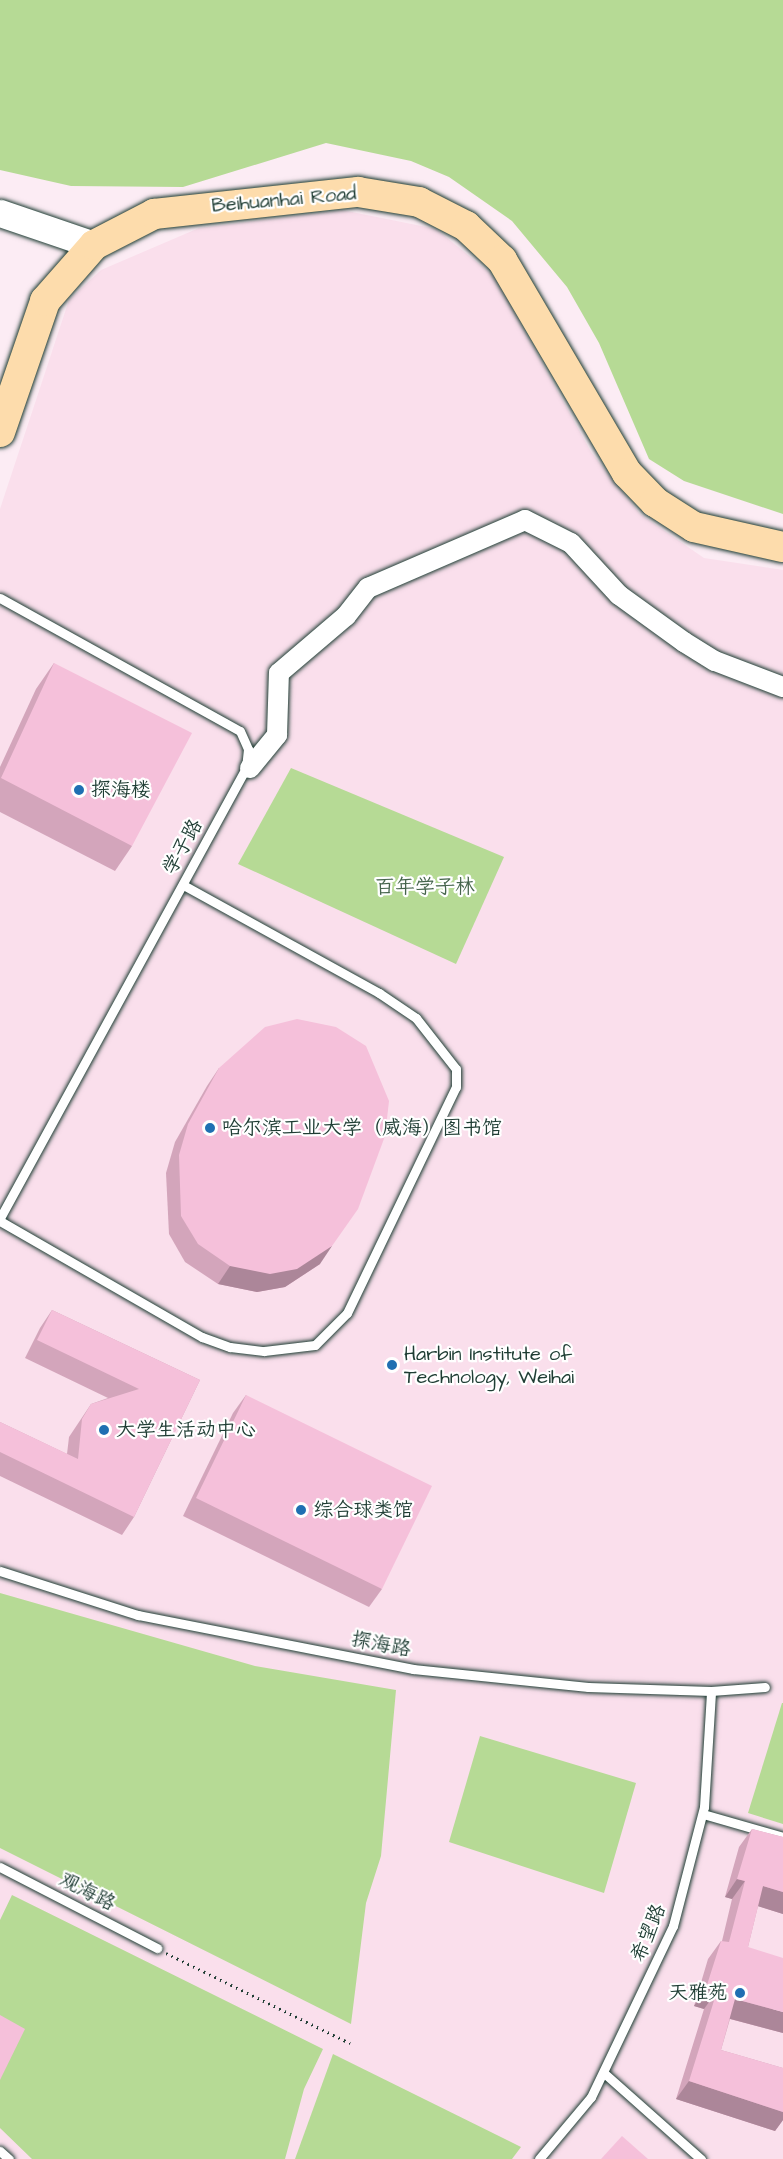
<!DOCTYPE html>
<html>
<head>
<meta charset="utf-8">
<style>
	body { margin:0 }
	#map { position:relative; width:783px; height:2159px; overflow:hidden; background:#fcecf4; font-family:"Architects Daughter","LXGW WenKai TC",sans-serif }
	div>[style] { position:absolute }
	.built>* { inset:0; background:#fadfec }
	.green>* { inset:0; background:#b6da95 }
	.path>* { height:3px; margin-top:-1.5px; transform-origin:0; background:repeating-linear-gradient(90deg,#1f3d34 0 1.5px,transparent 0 6px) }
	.roads { filter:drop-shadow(0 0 2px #1f3d34) drop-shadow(0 0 2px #1f3d34) }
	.lane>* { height:9px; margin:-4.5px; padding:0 4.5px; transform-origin:4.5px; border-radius:4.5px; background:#fff }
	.street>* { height:20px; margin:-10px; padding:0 10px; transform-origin:10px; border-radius:10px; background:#fff }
	.secondary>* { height:27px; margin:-13.5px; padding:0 13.5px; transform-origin:13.5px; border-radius:13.5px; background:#fff }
	.primary>* { height:30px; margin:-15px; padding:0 15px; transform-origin:15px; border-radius:15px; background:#fddcac }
	.wall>* { inset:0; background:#d3a5bb }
	.shaded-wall>* { inset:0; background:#ac8699 }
	.building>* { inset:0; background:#f5c0da }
	.dots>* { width:16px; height:16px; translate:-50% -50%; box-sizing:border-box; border:3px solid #fff; border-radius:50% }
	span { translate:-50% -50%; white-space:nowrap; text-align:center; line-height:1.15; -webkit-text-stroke:4.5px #fff; paint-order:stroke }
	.street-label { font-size:20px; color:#1f3d34 }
	.poi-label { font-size:20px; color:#1f3d34 }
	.left { translate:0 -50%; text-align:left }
	.right { translate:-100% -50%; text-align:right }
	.park-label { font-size:20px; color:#45644c }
</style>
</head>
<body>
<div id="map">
	<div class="built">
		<i style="clip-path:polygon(342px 210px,436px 229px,495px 277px,591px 452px,640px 514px,704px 558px,783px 570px,783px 2159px,0 2159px,0 509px,69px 300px,101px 270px,199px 228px)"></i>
	</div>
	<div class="green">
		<i style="clip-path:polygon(0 0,783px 0,783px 514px,684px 481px,649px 459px,599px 343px,567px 287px,512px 221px,449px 177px,411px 161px,326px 143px,183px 187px,71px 186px,0 170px)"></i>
		<i style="clip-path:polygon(291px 768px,504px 857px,456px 964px,238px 864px)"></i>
		<i style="clip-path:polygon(0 1593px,255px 1666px,396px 1690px,381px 1856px,366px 1903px,351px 2024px,0 1848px)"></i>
		<i style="clip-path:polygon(782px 1703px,783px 1703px,783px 1824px,748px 1813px)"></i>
		<i style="clip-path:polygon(480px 1736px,636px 1783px,604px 1893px,449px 1842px)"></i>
		<i style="clip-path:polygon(12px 1895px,323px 2049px,304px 2089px,285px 2159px,32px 2159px,0 2128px,0 1920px)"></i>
		<i style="clip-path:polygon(333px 2054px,521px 2147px,512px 2159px,295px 2159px)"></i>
	</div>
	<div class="path">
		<i style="left:166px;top:1953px;width:205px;rotate:26.1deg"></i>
	</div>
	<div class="roads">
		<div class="lane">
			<i style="left:0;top:598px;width:274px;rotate:29deg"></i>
			<i style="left:240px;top:731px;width:20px;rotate:66deg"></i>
			<i style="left:248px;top:749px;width:19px;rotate:96deg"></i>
			<i style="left:246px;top:768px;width:513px;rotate:118.66deg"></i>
			<i style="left:0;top:1221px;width:233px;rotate:29.9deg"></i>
			<i style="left:202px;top:1337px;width:30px;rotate:20deg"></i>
			<i style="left:230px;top:1347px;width:34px;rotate:7deg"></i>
			<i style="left:264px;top:1351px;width:51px;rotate:-6.7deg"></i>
			<i style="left:315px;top:1345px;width:45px;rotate:-45deg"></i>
			<i style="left:347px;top:1313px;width:251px;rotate:-64.3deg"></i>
			<i style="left:456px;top:1087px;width:18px;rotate:-90deg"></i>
			<i style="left:456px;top:1069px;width:65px;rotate:-128.1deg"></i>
			<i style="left:416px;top:1018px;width:45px;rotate:-146deg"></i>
			<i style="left:379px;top:993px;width:224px;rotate:-151.1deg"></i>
			<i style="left:0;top:1571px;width:145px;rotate:17.7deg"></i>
			<i style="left:138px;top:1615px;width:280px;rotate:11.1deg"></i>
			<i style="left:413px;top:1669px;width:176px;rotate:5.9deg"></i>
			<i style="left:588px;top:1687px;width:123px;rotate:1.9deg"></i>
			<i style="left:711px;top:1691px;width:54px;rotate:-4.2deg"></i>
			<i style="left:703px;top:1814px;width:83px;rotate:16deg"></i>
			<i style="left:0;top:1867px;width:177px;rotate:27.3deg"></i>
			<i style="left:604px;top:2073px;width:130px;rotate:41.6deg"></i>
			<i style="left:0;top:2151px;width:12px;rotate:42deg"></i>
			<i style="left:539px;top:2159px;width:81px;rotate:-50deg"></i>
			<i style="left:591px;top:2097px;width:190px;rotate:-64.4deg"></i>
			<i style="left:673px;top:1926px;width:123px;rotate:-75.4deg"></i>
			<i style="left:704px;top:1807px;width:116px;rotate:-86.5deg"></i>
		</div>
		<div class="street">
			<i style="left:250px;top:768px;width:43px;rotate:-50.7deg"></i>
			<i style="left:277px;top:735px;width:62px;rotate:-88.2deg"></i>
			<i style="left:279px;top:673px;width:88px;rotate:-40.4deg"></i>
			<i style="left:346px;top:616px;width:36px;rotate:-52deg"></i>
			<i style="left:368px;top:588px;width:171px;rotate:-23.4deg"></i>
			<i style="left:525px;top:520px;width:51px;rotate:26.6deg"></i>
			<i style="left:571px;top:543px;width:71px;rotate:47.3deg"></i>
			<i style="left:619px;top:595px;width:80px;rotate:35.9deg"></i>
			<i style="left:684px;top:642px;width:36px;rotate:32deg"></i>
			<i style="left:715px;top:661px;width:73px;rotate:20.9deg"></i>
		</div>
		<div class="secondary">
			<i style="left:0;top:213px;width:99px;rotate:18.8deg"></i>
		</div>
		<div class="primary">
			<i style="left:0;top:432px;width:139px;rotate:-71deg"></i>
			<i style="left:45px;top:301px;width:74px;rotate:-48.8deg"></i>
			<i style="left:94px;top:245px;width:68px;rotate:-27.3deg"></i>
			<i style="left:154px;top:214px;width:205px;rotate:-6.2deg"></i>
			<i style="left:358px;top:192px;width:62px;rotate:9.3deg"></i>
			<i style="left:419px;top:202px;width:53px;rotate:27.1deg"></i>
			<i style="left:466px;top:226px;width:50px;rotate:43.4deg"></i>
			<i style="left:502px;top:260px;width:247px;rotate:59.6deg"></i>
			<i style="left:627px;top:473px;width:40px;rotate:46deg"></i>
			<i style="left:655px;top:502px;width:46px;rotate:32.7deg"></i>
			<i style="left:694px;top:527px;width:91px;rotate:12.7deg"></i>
		</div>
	</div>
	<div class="wall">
		<i style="clip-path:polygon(54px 663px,132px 846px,115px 871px,0 812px,0 767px,36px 689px)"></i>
		<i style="clip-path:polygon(219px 1068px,320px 1264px,285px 1287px,257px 1292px,218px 1284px,185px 1262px,169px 1234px,166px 1173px,175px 1142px,207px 1086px)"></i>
		<i style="clip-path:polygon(52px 1310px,200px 1380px,134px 1517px,122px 1535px,0 1476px,0 1422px,67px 1454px,69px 1437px,91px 1404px,108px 1398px,25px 1358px,40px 1328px)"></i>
		<i style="clip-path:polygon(246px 1395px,382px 1589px,369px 1607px,183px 1516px,233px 1413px)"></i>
		<i style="clip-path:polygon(752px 1829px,783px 1837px,783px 1914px,758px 1906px,748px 1947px,783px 2033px,730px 2019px,721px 2050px,783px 2068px,783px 2120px,775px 2131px,676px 2099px,704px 2009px,694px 2006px,708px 1959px,721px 1941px,722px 1941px,732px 1899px,725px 1897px,739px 1847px)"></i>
	</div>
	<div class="shaded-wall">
		<i style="clip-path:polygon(332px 1246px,320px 1264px,285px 1287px,257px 1292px,218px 1284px,230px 1266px)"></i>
		<i style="clip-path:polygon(737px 1879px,745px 1881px,732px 1899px,725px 1897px)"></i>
		<i style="clip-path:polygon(763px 1886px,783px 1892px,783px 1914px,751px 1904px)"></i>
		<i style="clip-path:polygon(706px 1988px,717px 1991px,704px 2009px,694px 2006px)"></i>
		<i style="clip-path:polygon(735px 1999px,783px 2012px,783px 2033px,723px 2017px)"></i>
		<i style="clip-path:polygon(689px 2081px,783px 2112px,783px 2120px,775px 2131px,676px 2099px)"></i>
	</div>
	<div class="building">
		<i style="clip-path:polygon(54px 663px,192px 733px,132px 846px,1px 778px)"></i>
		<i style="clip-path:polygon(297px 1019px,336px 1027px,366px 1046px,389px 1101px,385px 1136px,358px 1209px,332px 1246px,297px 1269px,270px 1274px,230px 1266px,198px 1244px,181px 1216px,179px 1155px,188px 1124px,219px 1068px,265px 1027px)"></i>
		<i style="clip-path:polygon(52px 1310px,200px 1380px,134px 1517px,0 1452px,0 1422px,78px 1459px,82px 1419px,91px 1404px,139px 1389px,37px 1340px)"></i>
		<i style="clip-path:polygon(246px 1395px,432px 1486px,382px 1589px,196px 1498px)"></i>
		<i style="clip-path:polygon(752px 1829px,783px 1837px,783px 1892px,763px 1886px,748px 1947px,783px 1958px,783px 2012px,735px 1999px,721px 2050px,783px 2068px,783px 2112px,689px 2081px,717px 1991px,706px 1988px,721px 1941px,729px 1942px,745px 1881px,737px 1879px)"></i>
		<i style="clip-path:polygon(0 2015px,25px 2029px,0 2080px)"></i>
		<i style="clip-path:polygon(622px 2136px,648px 2159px,601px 2159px)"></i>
	</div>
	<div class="dots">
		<i style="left:79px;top:790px;background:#1f6fb2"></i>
		<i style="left:210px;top:1128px;background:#1f6fb2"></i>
		<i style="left:392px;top:1365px;background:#1f6fb2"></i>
		<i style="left:104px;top:1430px;background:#1f6fb2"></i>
		<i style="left:301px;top:1510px;background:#1f6fb2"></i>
		<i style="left:740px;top:1993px;background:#1f6fb2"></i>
	</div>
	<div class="street-label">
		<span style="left:284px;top:200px;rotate:-5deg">Beihuanhai Road</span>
		<span style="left:183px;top:847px;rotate:-61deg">学子路</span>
		<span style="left:381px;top:1645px;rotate:10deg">探海路</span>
		<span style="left:87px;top:1892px;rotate:27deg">观海路</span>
		<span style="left:649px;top:1933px;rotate:-68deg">希望路</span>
	</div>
	<div class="poi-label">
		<span class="left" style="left:91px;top:790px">探海楼</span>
		<span class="left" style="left:222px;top:1128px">哈尔滨工业大学（威海）图书馆</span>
		<span class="left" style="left:404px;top:1366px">Harbin Institute of<br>Technology, Weihai</span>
		<span class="left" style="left:116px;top:1430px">大学生活动中心</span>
		<span class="left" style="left:313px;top:1510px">综合球类馆</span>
		<span class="right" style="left:728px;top:1993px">天雅苑</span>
	</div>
	<div class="park-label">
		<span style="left:425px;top:887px">百年学子林</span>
	</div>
</div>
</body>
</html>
